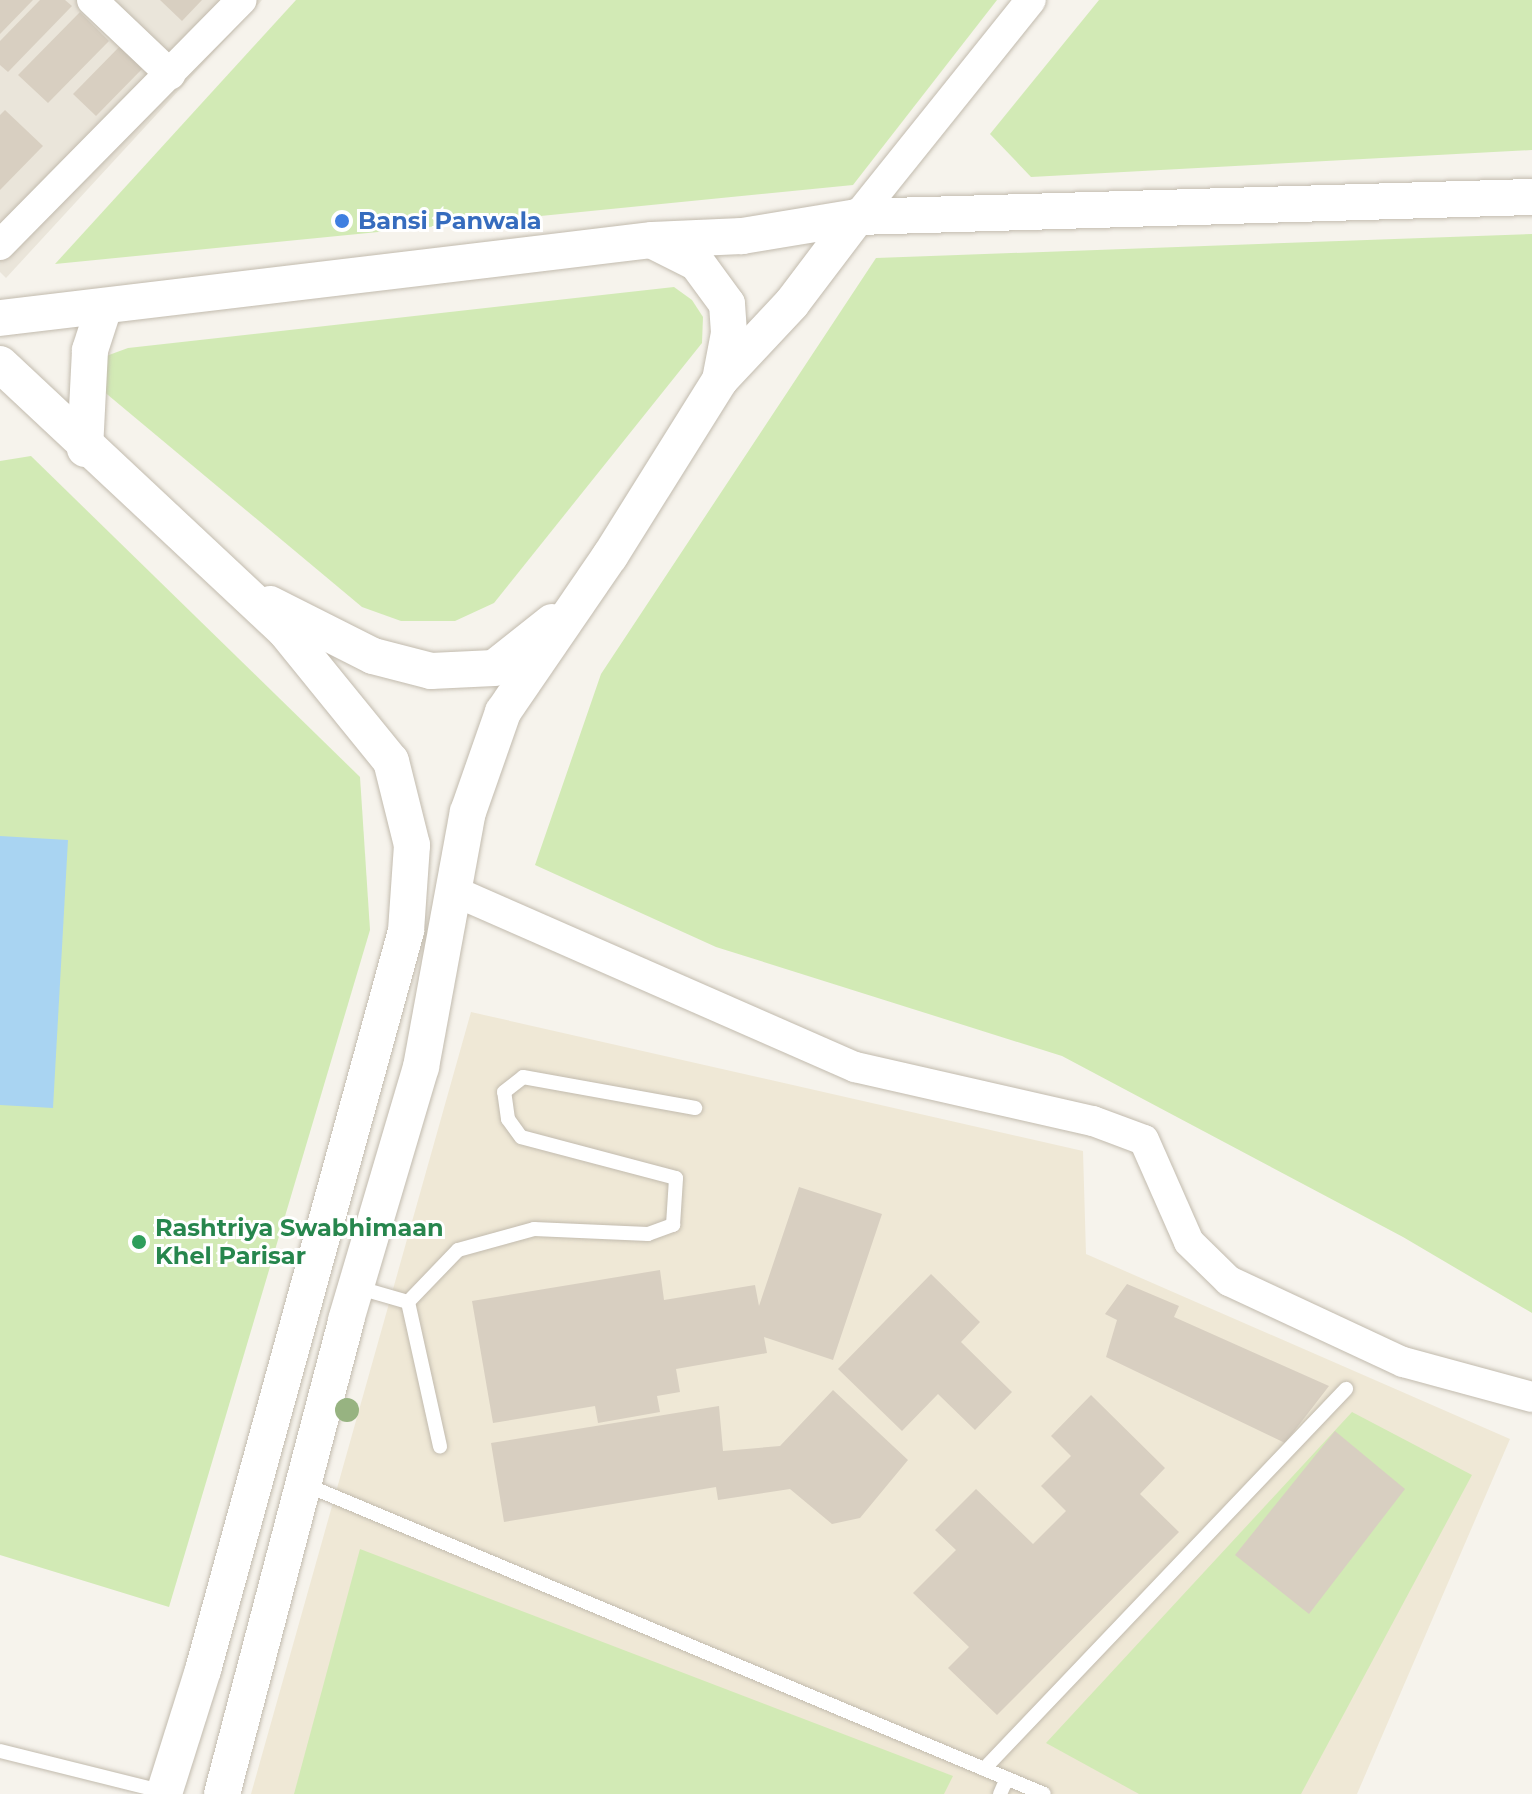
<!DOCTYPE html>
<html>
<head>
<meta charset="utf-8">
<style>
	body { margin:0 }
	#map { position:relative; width:1532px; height:1794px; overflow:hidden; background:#f6f3ec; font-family:Montserrat,sans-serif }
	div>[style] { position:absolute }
	.residential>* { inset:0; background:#eae5da }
	.education>* { inset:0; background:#efe8d6 }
	.green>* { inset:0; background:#d2eab5 }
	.water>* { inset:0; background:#a9d4f2 }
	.building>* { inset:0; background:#d8cfc1 }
	.roads { filter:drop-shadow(0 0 2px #c2bbae) drop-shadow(0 0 2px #c2bbae) }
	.service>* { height:14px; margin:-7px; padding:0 7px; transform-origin:7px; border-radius:7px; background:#fff }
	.minor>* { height:30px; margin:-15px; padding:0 15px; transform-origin:15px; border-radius:15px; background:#fff }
	.tertiary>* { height:36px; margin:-18px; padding:0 18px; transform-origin:18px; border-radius:18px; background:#fff }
	.trees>* { width:24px; height:24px; margin:-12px; border-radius:50%; background:#97b381 }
	.dots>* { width:22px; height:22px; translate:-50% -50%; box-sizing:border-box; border:4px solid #fff; border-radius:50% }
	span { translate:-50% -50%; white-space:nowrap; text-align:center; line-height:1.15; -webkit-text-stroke:6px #fff; paint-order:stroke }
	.shop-label { font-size:24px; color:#366cbe; font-weight:700 }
	.left { translate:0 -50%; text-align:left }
	.leisure-label { font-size:24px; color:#27864d; font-weight:700 }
</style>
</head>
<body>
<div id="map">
	<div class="residential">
		<i style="clip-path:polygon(0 0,262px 0,6px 278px,0 272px)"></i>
	</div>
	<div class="education">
		<i style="clip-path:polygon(471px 1012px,1083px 1151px,1086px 1254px,1510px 1439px,1357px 1794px,251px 1794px)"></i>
	</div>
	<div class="green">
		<i style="clip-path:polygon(296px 0,997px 0,853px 185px,55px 264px)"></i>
		<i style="clip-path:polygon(1099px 0,1532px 0,1532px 150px,1031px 177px,990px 134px)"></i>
		<i style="clip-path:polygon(1532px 234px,1532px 1313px,1403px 1237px,1062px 1056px,716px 947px,535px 865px,601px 674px,876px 258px)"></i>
		<i style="clip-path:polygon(674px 287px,692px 300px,703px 317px,702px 343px,494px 603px,455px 621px,401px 621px,362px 607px,96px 385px,98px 359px,128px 348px)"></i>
		<i style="clip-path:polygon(31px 456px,360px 777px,370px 930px,169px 1607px,0 1555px,0 461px)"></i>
		<i style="clip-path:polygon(1352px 1412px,1472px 1475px,1301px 1794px,1139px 1794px,1046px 1743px)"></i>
		<i style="clip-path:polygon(360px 1549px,953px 1776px,944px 1794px,294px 1794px)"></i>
	</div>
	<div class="water">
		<i style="clip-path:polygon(0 836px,68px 840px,53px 1108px,0 1105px)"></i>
	</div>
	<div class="building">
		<i style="clip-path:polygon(0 0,33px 0,0 34px)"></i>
		<i style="clip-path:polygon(40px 0,65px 0,72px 6px,8px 72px,0 65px,0 41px)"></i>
		<i style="clip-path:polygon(160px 0,202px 0,182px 21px)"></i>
		<i style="clip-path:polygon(80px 12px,109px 41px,48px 103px,18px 75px)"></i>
		<i style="clip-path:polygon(121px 45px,144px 67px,96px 116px,73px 94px)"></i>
		<i style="clip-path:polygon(5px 110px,43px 146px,0 190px,0 115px)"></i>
		<i style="clip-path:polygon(799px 1187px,882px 1214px,833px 1360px,764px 1337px,767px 1353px,676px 1369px,680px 1392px,657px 1396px,660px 1412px,598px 1423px,595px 1406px,493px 1423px,472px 1301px,660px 1270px,664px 1300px,755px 1285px,759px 1306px)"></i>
		<i style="clip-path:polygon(931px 1274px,980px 1322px,961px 1342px,1012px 1392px,975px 1430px,938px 1394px,902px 1431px,838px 1369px)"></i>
		<i style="clip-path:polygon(1127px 1284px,1179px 1306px,1174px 1317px,1329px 1386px,1285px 1443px,1106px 1357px,1117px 1320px,1105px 1314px)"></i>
		<i style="clip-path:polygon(833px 1390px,908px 1460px,860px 1518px,832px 1524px,790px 1489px,718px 1500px,716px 1487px,504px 1522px,491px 1443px,719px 1406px,723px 1451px,780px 1446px)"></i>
		<i style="clip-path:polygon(1091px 1395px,1165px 1468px,1140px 1494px,1179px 1532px,997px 1715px,948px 1668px,969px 1647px,913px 1593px,956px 1550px,935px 1530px,976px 1489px,1033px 1544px,1066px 1511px,1041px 1486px,1071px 1456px,1051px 1436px)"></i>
		<i style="clip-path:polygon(1335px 1431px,1405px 1489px,1309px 1614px,1235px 1555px)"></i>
	</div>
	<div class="roads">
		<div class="service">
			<i style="left:356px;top:1287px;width:54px;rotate:16.1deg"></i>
			<i style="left:408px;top:1302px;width:148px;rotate:77.5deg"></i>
			<i style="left:408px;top:1302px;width:72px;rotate:-46.1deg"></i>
			<i style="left:458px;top:1250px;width:79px;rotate:-15.4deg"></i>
			<i style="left:534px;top:1229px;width:114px;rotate:2.5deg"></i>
			<i style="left:648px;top:1234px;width:27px;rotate:-20deg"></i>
			<i style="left:673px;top:1225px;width:47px;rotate:-86.3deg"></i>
			<i style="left:676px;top:1178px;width:160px;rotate:-165.2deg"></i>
			<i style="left:521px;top:1137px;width:22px;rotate:-126deg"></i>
			<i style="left:508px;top:1119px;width:27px;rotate:-98deg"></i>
			<i style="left:504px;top:1092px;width:24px;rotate:-38deg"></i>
			<i style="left:523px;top:1077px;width:175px;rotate:10.2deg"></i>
			<i style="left:304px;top:1484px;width:802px;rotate:22.73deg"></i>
			<i style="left:0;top:1751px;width:169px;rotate:14deg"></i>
			<i style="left:984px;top:1769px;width:525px;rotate:-46.39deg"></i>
			<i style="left:1000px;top:1794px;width:17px;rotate:-66deg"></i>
		</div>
		<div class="minor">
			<i style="left:92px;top:0;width:108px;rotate:43.5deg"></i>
			<i style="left:857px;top:217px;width:278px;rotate:-51.3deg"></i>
			<i style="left:0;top:245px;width:344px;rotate:-45.4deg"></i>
			<i style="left:456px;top:892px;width:436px;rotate:23.7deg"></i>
			<i style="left:855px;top:1067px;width:244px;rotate:12.8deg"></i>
			<i style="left:1093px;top:1121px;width:54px;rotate:20.4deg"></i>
			<i style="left:1144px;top:1140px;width:111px;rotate:66.2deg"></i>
			<i style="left:1189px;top:1242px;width:56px;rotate:44.3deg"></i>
			<i style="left:1229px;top:1281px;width:192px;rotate:25deg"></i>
			<i style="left:1403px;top:1362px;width:134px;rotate:15.2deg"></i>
		</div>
		<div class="tertiary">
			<i style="left:653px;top:241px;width:49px;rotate:26.6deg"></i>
			<i style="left:697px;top:263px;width:51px;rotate:53.8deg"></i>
			<i style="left:727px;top:304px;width:29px;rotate:86deg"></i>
			<i style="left:729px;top:333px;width:48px;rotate:100.8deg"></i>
			<i style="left:0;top:318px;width:657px;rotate:-6.82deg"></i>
			<i style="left:652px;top:240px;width:90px;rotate:-2.5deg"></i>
			<i style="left:742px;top:236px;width:117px;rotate:-9.4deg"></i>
			<i style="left:857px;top:217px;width:675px;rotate:-1.7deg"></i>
			<i style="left:0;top:364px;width:392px;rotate:43.1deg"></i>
			<i style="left:286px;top:632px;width:166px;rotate:50.9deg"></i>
			<i style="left:391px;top:761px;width:87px;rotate:76deg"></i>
			<i style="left:412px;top:845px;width:86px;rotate:94deg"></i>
			<i style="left:406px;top:931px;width:766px;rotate:105.36deg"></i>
			<i style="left:203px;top:1670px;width:130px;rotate:107.5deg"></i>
			<i style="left:85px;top:449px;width:99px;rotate:-87.1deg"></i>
			<i style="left:90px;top:350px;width:45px;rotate:-72deg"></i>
			<i style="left:270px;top:604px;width:115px;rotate:26.8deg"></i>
			<i style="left:373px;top:656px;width:60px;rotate:14.5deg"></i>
			<i style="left:431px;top:671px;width:63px;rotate:-2.7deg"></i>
			<i style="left:494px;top:668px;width:74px;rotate:-38.4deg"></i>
			<i style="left:222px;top:1794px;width:490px;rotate:-75.3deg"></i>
			<i style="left:346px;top:1320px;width:264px;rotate:-73.5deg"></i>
			<i style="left:421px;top:1067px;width:259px;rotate:-79.6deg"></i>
			<i style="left:468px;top:812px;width:106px;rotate:-70.7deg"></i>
			<i style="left:503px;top:712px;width:189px;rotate:-55.6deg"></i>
			<i style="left:610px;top:556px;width:208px;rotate:-58deg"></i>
			<i style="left:720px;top:380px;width:105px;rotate:-46.9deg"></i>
			<i style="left:792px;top:303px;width:108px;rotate:-52.9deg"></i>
		</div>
	</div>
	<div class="trees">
		<i style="left:347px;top:1410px"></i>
	</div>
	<div class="dots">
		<i style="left:342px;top:221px;background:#3f7fe0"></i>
		<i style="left:139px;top:1242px;background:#2e9e5b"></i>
	</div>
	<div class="shop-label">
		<span class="left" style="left:358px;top:221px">Bansi Panwala</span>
	</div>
	<div class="leisure-label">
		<span class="left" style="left:155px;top:1242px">Rashtriya Swabhimaan<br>Khel Parisar</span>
	</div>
</div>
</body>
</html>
